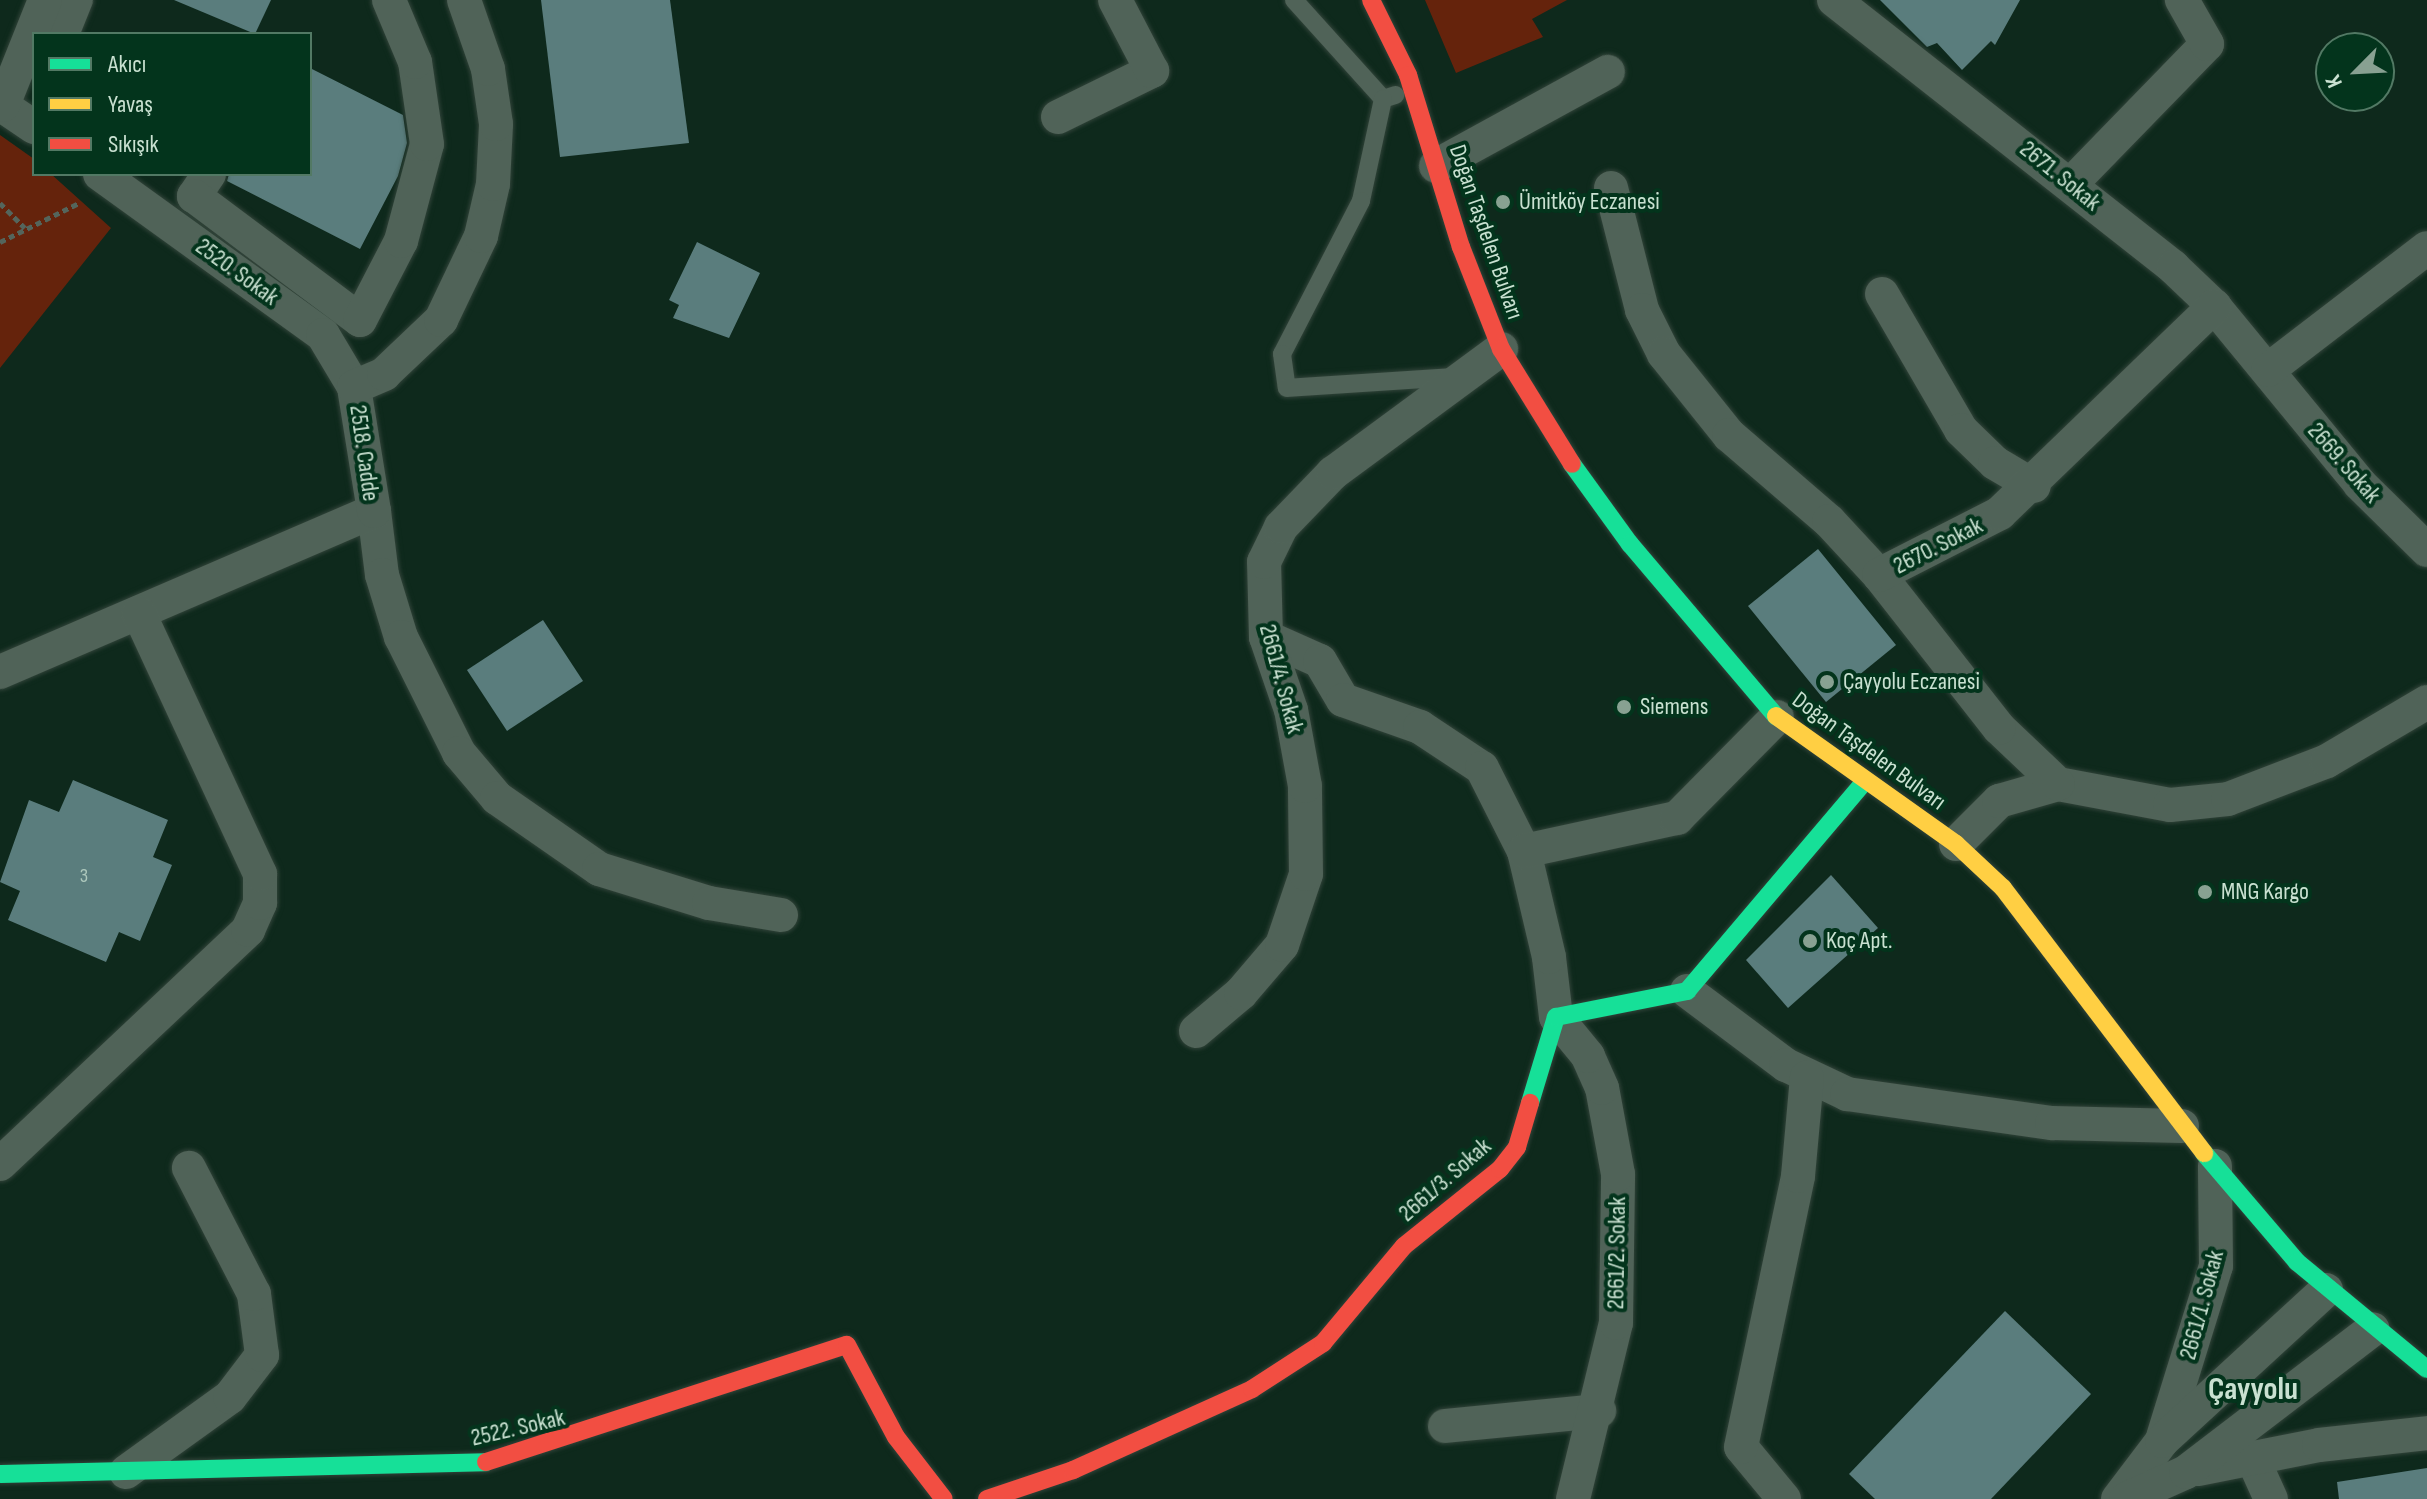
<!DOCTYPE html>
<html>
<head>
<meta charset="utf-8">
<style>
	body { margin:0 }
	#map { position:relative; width:2427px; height:1499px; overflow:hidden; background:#0e291c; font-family:"Sofia Sans Condensed",sans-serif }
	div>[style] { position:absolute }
	.green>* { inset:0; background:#65230c }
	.building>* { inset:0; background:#5a7d7d }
	.path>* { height:5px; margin-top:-2.5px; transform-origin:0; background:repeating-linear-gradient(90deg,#54655c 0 6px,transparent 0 10px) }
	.roads { filter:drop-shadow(0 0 2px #314339) drop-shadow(0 0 2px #314339) }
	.lane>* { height:18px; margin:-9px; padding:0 9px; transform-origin:9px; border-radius:9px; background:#506358 }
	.street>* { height:34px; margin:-17px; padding:0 17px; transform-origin:17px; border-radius:17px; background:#506358 }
	.fast>* { height:18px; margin:-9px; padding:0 9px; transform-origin:9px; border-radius:9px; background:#16e098 }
	.slow>* { height:18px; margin:-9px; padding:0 9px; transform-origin:9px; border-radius:9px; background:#ffcf43 }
	.jam>* { height:18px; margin:-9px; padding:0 9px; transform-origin:9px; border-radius:9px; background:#f24e42 }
	.dots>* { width:22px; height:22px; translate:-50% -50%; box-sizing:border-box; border:4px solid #03341c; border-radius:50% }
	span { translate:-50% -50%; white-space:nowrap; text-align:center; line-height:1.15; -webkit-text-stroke:8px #03341c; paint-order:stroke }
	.number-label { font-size:20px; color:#adc8bc }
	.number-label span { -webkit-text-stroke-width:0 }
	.street-label { font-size:24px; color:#c9e1d1 }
	.poi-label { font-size:24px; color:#c9e1d1 }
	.left { translate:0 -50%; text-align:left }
	.district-label { font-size:32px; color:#c9e1d1; font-weight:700 }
	.legend { position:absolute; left:32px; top:32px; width:280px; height:144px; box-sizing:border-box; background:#03341c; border:2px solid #527964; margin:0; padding:10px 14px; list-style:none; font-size:24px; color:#c9e1d1 }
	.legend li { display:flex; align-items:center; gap:16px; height:40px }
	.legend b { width:40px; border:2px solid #527964 }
	.north { position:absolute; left:2315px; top:32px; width:80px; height:80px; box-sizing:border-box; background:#03341c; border:2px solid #527964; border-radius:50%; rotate:246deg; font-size:22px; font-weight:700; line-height:32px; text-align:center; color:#c9e1d1 }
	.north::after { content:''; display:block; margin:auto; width:28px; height:36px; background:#88a192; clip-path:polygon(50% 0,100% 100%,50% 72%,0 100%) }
</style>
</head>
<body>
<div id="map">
	<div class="green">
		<i style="clip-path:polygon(1425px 0,1567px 0,1532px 19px,1543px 37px,1456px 73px)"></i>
		<i style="clip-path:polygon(0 135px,34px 159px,34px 174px,51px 174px,111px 228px,0 368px)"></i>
	</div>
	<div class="building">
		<i style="clip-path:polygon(174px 0,271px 0,255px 34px)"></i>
		<i style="clip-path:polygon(541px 0,670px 0,689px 143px,560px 157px)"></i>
		<i style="clip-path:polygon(1880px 0,2020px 0,1995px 45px,1991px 41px,1962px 70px,1937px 43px,1927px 47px)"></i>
		<i style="clip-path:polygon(310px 68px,403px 115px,407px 143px,398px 176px,360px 249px,227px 181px,229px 174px,310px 174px)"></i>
		<i style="clip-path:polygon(697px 242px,760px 273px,729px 338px,673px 318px,679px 305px,669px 300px)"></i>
		<i style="clip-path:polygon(1818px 549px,1896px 645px,1826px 702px,1748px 606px)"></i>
		<i style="clip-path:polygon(543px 620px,583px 681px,507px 731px,467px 670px)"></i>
		<i style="clip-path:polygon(73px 780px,168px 820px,153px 857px,172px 865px,140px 941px,119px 932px,106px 962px,8px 920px,20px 891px,0 882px,29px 800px,59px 812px)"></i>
		<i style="clip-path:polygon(1831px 875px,1878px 928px,1788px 1008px,1746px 960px)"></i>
		<i style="clip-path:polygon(2005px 1311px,2091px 1394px,1991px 1499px,1875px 1499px,1849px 1474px)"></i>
		<i style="clip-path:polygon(2427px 1468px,2427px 1499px,2339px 1499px,2337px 1482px)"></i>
	</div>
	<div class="path">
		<i style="left:0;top:203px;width:35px;rotate:45deg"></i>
		<i style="left:0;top:242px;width:88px;rotate:-26.3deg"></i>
	</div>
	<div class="roads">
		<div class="lane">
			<i style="left:1294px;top:0;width:133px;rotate:48deg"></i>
			<i style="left:1383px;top:99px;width:13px;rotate:-18deg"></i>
			<i style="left:1383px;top:99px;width:104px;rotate:102.2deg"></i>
			<i style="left:1361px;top:201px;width:172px;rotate:117.3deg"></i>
			<i style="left:1282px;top:354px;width:34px;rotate:82deg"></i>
			<i style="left:1287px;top:388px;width:166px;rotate:-3.8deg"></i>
		</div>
		<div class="street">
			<i style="left:1834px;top:0;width:432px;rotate:38.2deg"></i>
			<i style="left:2173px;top:267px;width:57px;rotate:43.6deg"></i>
			<i style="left:2214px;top:306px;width:230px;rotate:50.6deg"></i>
			<i style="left:2360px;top:484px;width:94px;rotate:44.6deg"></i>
			<i style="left:62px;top:34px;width:37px;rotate:-68deg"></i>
			<i style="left:0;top:104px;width:41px;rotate:34.1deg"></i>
			<i style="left:3px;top:105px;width:113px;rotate:-68.2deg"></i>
			<i style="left:1058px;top:117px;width:105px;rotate:-26.1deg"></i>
			<i style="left:1152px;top:71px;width:80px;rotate:-117.5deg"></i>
			<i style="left:1436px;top:166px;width:196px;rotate:-28.7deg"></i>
			<i style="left:100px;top:174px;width:275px;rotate:35.8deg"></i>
			<i style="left:323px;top:335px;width:61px;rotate:59.2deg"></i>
			<i style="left:209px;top:174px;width:27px;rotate:124deg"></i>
			<i style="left:194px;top:196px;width:207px;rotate:36.8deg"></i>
			<i style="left:360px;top:320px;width:89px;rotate:-62.6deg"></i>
			<i style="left:401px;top:241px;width:100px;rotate:-75deg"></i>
			<i style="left:427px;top:144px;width:83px;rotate:-98.3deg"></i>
			<i style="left:415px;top:62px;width:67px;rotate:-112.8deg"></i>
			<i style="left:2071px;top:184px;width:195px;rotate:-45.8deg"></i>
			<i style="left:2207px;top:44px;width:51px;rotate:-119.6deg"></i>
			<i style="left:1611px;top:188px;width:126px;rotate:75.7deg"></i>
			<i style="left:1642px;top:310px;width:49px;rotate:63.4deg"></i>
			<i style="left:1664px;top:354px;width:104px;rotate:51.3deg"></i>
			<i style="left:1729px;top:435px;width:132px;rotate:40.7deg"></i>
			<i style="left:1829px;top:521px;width:74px;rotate:47.2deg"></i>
			<i style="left:1882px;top:294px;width:157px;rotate:59.8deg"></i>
			<i style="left:1961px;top:430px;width:47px;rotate:44.1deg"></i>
			<i style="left:1995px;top:463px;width:45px;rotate:30.5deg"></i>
			<i style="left:2268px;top:370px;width:200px;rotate:-37.5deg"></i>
			<i style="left:374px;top:511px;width:64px;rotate:82.9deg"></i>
			<i style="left:382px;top:575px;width:65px;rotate:73deg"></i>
			<i style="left:401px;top:637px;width:130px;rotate:63.4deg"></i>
			<i style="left:459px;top:753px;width:59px;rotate:49.8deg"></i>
			<i style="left:497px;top:798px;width:124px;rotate:34.8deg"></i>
			<i style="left:599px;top:869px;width:115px;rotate:17.2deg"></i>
			<i style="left:709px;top:903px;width:73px;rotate:9.5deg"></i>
			<i style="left:1266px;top:637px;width:59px;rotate:24deg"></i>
			<i style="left:1320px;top:661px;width:45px;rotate:59.5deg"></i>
			<i style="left:1343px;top:700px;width:82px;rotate:19.3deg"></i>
			<i style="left:1420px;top:727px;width:74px;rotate:33.5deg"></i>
			<i style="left:1482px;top:768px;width:93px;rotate:63.2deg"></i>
			<i style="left:0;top:672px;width:407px;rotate:-23.3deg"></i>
			<i style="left:374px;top:511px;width:126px;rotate:-99.2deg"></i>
			<i style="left:354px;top:387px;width:33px;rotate:-23deg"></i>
			<i style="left:384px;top:374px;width:79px;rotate:-43.5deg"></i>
			<i style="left:441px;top:320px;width:93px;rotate:-64.5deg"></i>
			<i style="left:481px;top:236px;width:53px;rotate:-77deg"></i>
			<i style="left:493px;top:184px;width:60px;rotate:-87.1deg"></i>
			<i style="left:496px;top:124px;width:56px;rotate:-98.3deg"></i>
			<i style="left:488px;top:69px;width:73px;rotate:-109.2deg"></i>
			<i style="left:2058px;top:784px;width:114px;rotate:10.6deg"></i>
			<i style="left:2170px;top:805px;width:58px;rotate:-5.9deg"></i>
			<i style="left:2228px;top:799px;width:106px;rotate:-21deg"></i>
			<i style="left:2327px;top:761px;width:116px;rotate:-30.5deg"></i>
			<i style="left:1956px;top:844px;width:61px;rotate:-45deg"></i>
			<i style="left:1999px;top:801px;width:61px;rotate:-16.1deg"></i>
			<i style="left:2058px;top:784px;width:81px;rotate:-136.5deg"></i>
			<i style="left:1999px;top:728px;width:194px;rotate:-128.1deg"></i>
			<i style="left:1879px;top:575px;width:136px;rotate:-27.1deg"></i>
			<i style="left:2000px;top:513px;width:298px;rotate:-44deg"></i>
			<i style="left:1687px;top:991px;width:124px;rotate:36.8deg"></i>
			<i style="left:1786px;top:1065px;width:68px;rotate:25.4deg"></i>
			<i style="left:1847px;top:1094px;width:207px;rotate:8.1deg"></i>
			<i style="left:2052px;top:1123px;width:130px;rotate:1.3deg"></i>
			<i style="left:1196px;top:1031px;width:59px;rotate:-40.2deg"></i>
			<i style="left:1241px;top:993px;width:63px;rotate:-49.5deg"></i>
			<i style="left:1282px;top:945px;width:75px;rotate:-71.3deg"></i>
			<i style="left:1306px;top:874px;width:88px;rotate:-90.7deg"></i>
			<i style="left:1305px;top:786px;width:77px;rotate:-100.4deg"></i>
			<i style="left:1291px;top:710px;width:77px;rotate:-108.9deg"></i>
			<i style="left:1266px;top:637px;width:75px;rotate:-91.5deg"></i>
			<i style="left:1264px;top:562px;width:39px;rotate:-64deg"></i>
			<i style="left:1281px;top:527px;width:75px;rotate:-46.1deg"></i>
			<i style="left:1333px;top:473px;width:209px;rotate:-36.4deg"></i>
			<i style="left:0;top:1164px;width:341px;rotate:-43.3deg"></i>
			<i style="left:248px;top:930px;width:30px;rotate:-66deg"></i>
			<i style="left:260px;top:903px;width:29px;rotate:-90deg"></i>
			<i style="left:260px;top:874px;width:288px;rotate:-114.9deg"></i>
			<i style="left:1445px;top:1426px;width:155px;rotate:-5.6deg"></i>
			<i style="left:2163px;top:1437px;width:179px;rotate:-72.8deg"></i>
			<i style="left:2216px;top:1266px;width:100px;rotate:-90.6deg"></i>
			<i style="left:2252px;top:1457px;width:46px;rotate:65.7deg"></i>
			<i style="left:2198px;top:1469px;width:123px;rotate:-11.2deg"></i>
			<i style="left:2319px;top:1445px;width:109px;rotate:-6.3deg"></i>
			<i style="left:126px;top:1472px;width:128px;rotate:-35.8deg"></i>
			<i style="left:230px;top:1397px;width:53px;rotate:-52.7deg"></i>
			<i style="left:262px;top:1355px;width:62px;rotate:-97.5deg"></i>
			<i style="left:254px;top:1294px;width:142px;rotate:-117.3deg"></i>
			<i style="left:1573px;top:1499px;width:181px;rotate:-76.3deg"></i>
			<i style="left:1616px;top:1323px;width:149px;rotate:-89.2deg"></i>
			<i style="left:1618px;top:1174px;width:87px;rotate:-100.5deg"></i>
			<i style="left:1602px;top:1088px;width:35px;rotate:-114deg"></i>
			<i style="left:1588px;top:1056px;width:50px;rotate:-129.4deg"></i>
			<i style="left:1556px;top:1017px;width:60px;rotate:-96.7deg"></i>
			<i style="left:1549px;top:957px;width:109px;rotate:-103.3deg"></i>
			<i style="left:1524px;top:851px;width:157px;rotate:-12.2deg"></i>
			<i style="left:1677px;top:818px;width:142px;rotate:-45.3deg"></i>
			<i style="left:1784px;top:1499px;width:67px;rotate:-129.6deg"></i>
			<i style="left:1741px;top:1447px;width:277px;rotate:-78.1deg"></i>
			<i style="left:1798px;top:1176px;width:99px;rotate:-84.8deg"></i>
			<i style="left:2118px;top:1499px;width:73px;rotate:-52.8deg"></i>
			<i style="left:2162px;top:1441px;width:223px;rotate:-42.6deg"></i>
			<i style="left:2126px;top:1499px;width:66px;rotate:-24.2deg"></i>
			<i style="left:2186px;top:1472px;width:235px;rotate:-37.4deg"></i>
		</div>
		<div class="fast">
			<i style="left:1572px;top:464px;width:99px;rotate:54.1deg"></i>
			<i style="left:1630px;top:544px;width:226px;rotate:49.7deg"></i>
			<i style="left:1530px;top:1103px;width:90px;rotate:-73.2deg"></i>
			<i style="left:1556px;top:1017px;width:134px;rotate:-11.2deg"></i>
			<i style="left:1687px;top:991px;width:275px;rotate:-49.7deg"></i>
			<i style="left:2204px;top:1153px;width:143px;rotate:49.5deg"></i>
			<i style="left:2297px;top:1262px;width:168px;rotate:39.5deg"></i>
			<i style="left:0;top:1474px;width:486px;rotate:-1.4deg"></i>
		</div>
		<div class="slow">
			<i style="left:1776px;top:716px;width:221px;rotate:35.4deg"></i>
			<i style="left:1956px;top:844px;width:64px;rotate:43.1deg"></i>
			<i style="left:2003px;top:888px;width:333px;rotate:52.8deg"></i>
		</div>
		<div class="jam">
			<i style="left:1371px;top:0;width:84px;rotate:63.7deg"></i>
			<i style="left:1408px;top:75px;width:180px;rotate:72.9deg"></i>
			<i style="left:1461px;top:247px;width:110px;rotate:68.6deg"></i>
			<i style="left:1501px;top:349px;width:135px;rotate:58.3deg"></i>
			<i style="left:486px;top:1462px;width:379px;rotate:-18deg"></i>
			<i style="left:847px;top:1345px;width:104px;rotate:62deg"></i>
			<i style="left:896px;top:1437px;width:78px;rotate:52.3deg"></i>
			<i style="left:987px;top:1499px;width:91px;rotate:-18.6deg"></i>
			<i style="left:1073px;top:1470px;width:196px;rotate:-24.3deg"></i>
			<i style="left:1252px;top:1389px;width:85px;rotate:-32.9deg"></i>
			<i style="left:1323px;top:1343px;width:126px;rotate:-50.1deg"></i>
			<i style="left:1404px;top:1246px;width:123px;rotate:-38.7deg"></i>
			<i style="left:1500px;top:1169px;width:28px;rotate:-52deg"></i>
			<i style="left:1517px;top:1147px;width:46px;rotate:-73.5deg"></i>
		</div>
	</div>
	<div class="dots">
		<i style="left:1503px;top:202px;background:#88a192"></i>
		<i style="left:1827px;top:682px;background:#88a192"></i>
		<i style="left:1624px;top:707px;background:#88a192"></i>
		<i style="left:2205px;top:892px;background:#88a192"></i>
		<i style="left:1810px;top:941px;background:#88a192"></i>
	</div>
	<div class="number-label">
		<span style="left:84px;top:876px">3</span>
	</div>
	<div class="street-label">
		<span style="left:2060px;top:176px;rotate:39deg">2671. Sokak</span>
		<span style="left:1486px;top:232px;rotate:71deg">Doğan Taşdelen Bulvarı</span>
		<span style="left:237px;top:272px;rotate:36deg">2520. Sokak</span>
		<span style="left:364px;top:453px;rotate:82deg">2518. Cadde</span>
		<span style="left:2344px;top:463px;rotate:49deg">2669. Sokak</span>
		<span style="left:1938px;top:546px;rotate:-27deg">2670. Sokak</span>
		<span style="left:1281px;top:679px;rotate:75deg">2661/4. Sokak</span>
		<span style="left:1869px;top:751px;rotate:36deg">Doğan Taşdelen Bulvarı</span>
		<span style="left:1445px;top:1180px;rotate:-41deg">2661/3. Sokak</span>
		<span style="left:1617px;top:1253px;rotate:-89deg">2661/2. Sokak</span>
		<span style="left:2202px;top:1305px;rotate:-75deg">2661/1. Sokak</span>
		<span style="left:518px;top:1428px;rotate:-13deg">2522. Sokak</span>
	</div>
	<div class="poi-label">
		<span class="left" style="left:1519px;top:202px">Ümitköy Eczanesi</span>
		<span class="left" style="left:1843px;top:682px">Çayyolu Eczanesi</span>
		<span class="left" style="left:1640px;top:707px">Siemens</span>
		<span class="left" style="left:2221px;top:892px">MNG Kargo</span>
		<span class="left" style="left:1826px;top:941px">Koç Apt.</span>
	</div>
	<div class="district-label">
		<span style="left:2253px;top:1390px">Çayyolu</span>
	</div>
	<ul class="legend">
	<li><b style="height:10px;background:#16e098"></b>Akıcı</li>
	<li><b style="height:10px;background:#ffcf43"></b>Yavaş</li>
	<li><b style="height:10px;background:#f24e42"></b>Sıkışık</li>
	</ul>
	<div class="north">K</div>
</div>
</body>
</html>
